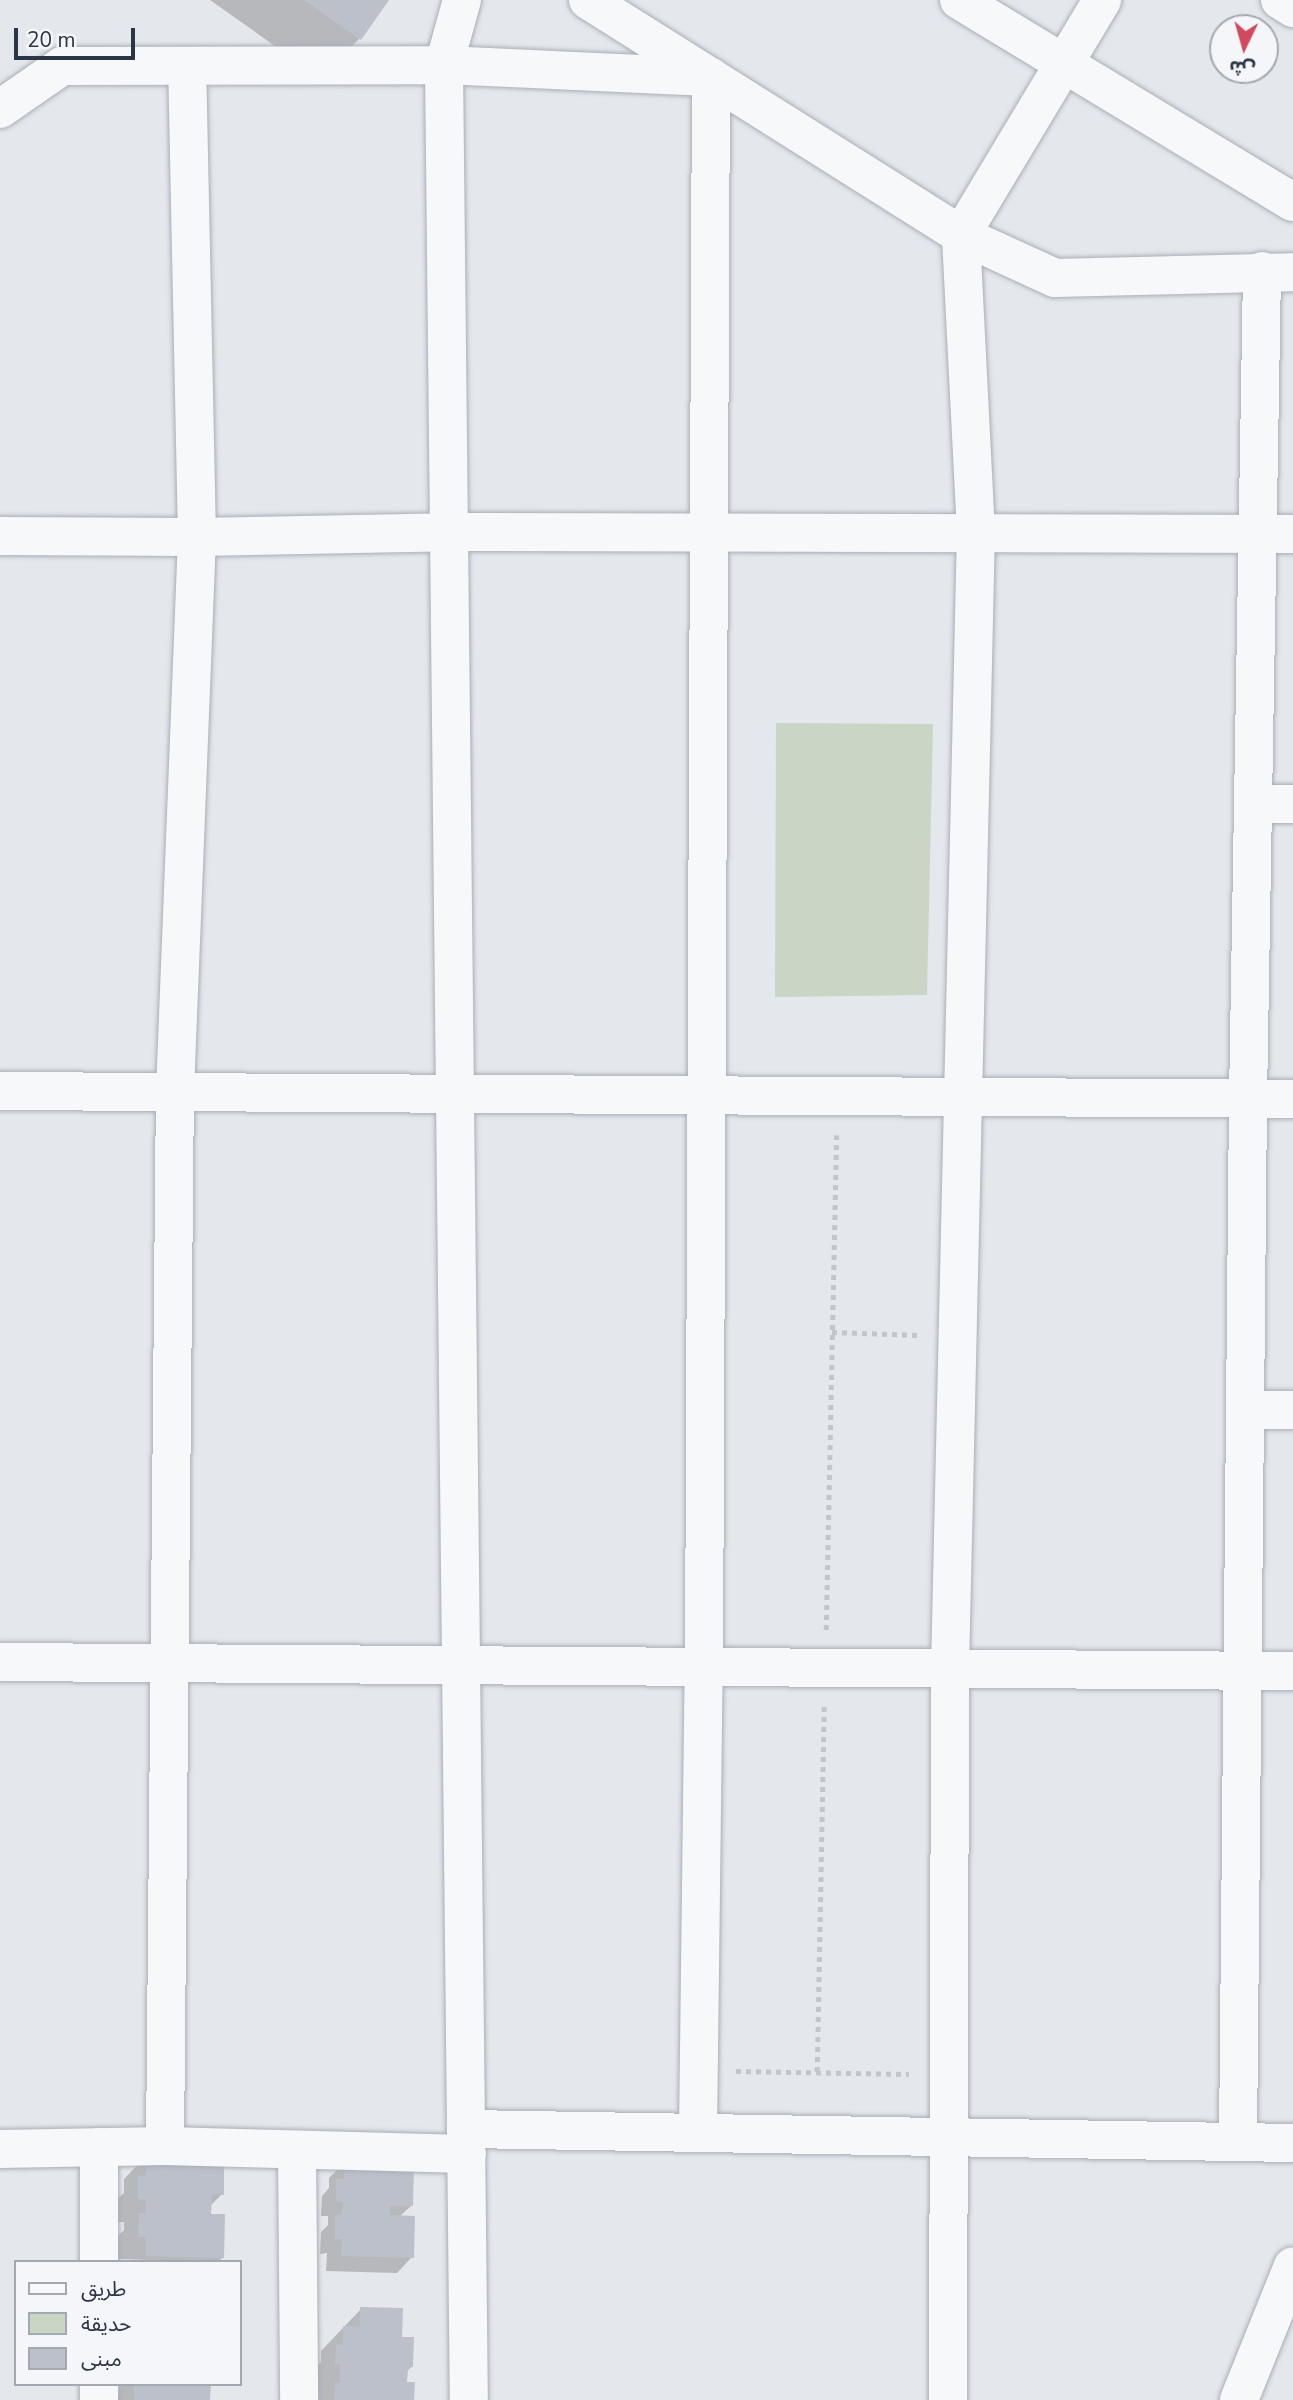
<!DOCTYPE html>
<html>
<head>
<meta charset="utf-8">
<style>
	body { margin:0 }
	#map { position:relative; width:1293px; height:2400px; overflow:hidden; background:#e4e7ec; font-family:"Nunito Sans","Noto Sans Arabic",sans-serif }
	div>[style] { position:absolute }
	.green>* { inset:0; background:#c9d6c5 }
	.shadow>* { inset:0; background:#0003 }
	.building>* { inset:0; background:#bbc0ca }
	.path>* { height:4.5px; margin-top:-2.25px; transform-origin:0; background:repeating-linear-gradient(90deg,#c2c5cb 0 5px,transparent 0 10px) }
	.roads { filter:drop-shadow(0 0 2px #a9aeb7) drop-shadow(0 0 2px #a9aeb7) }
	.minor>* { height:38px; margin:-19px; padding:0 19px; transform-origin:19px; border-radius:19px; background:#f7f8fa }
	span { translate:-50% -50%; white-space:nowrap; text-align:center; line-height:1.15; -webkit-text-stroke:5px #f4f6f9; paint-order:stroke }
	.legend { position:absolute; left:14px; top:2260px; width:228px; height:126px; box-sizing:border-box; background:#f4f6f9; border:2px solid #a4a9b1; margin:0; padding:9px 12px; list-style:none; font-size:21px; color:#2b3545 }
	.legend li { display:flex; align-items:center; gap:14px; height:35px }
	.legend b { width:35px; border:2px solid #a4a9b1 }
	.north { position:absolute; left:1209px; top:14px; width:70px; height:70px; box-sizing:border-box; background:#f4f6f9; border:2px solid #a4a9b1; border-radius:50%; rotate:185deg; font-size:19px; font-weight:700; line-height:28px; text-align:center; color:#2b3545 }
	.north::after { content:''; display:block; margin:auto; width:24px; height:32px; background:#d1495f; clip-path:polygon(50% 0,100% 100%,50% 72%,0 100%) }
	.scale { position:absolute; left:14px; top:28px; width:121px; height:32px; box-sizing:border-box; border:4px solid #2b3545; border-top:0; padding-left:9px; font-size:21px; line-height:24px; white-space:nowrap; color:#2b3545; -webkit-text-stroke:5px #f4f6f9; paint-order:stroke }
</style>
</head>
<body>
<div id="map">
	<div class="green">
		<i style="clip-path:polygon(776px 723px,933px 724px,927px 995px,775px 997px)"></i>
	</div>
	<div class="shadow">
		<i style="clip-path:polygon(210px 0,387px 0,359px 39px,320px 78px)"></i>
		<i style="clip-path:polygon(146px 2156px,222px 2194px,210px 2206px,209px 2216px,223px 2257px,218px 2262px,116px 2259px,117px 2237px,124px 2230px,124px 2222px,116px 2222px,116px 2200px,124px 2193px,124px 2179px)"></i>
		<i style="clip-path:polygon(345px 2162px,412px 2205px,399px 2217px,412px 2257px,397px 2273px,326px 2271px,327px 2253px,320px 2254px,321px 2232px,328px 2225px,328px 2216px,321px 2216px,322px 2196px,329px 2188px,329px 2178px)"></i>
		<i style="clip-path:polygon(361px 2309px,400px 2338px,411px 2367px,406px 2372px,405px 2384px,412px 2400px,318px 2400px,314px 2369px,321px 2362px,321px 2351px)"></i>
		<i style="clip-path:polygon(119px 2384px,209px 2384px,208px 2400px,113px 2400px,119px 2394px)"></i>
	</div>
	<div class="building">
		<i style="clip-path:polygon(304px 0,389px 0,361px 40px)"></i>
		<i style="clip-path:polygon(146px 2154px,224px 2155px,224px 2195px,212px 2194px,211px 2214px,225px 2214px,224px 2258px,146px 2256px,146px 2237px,138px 2237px,139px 2213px,146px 2213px,146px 2200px,138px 2199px,138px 2176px,146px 2176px)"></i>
		<i style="clip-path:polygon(344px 2161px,414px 2162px,413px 2206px,390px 2206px,390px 2215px,415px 2216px,414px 2258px,341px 2256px,342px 2239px,335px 2239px,335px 2215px,342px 2214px,343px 2202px,336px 2201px,336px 2179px,344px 2179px)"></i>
		<i style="clip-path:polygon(360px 2307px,403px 2308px,402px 2337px,414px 2337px,413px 2367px,408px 2368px,407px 2382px,415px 2382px,414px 2400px,334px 2400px,335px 2382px,340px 2383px,340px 2364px,335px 2365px,336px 2344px,343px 2345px,343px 2326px,360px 2326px)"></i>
		<i style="clip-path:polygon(134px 2384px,211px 2384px,210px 2400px,134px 2400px)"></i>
	</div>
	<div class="path">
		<i style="left:832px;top:1332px;width:86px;rotate:2deg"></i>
		<i style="left:826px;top:1630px;width:495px;rotate:-88.8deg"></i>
		<i style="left:736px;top:2071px;width:173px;rotate:1deg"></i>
		<i style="left:817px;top:2072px;width:366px;rotate:-88.9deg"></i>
	</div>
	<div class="roads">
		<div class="minor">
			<i style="left:462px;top:0;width:67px;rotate:105.5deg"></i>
			<i style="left:444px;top:65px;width:2335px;rotate:89.39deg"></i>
			<i style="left:588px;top:0;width:441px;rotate:32.2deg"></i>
			<i style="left:961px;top:235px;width:103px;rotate:24.6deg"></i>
			<i style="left:1055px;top:278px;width:238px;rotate:-1.4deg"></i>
			<i style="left:959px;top:0;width:390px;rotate:31.2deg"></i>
			<i style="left:1280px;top:0;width:15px;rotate:32deg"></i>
			<i style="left:0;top:109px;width:75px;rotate:-34.7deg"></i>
			<i style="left:62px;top:66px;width:382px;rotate:-0.1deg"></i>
			<i style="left:444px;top:65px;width:265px;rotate:2.6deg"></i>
			<i style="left:0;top:536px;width:197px;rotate:0.3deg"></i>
			<i style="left:197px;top:537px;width:252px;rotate:-1.1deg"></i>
			<i style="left:449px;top:532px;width:844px;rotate:0.14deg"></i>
			<i style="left:1253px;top:804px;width:40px"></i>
			<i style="left:0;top:1091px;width:1293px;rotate:0.35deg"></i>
			<i style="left:1245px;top:1410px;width:48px"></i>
			<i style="left:0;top:1662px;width:1293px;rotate:0.4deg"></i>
			<i style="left:467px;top:2129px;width:826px;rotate:0.97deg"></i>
			<i style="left:698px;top:2133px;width:466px;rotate:-89.3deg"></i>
			<i style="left:704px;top:1667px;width:1590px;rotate:-89.75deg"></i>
			<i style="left:1238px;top:2142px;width:1043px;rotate:-89.45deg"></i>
			<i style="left:1248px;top:1099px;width:828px;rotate:-89.03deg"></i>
			<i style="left:165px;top:2146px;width:1054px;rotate:-89.46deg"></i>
			<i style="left:175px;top:1092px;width:555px;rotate:-87.73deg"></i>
			<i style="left:197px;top:537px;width:471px;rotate:-91.2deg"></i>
			<i style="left:99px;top:2147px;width:115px;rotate:90deg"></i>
			<i style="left:0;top:2149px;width:165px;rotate:-1deg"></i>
			<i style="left:165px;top:2146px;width:302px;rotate:1.5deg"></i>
			<i style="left:297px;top:2150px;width:250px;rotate:89.5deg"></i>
			<i style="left:99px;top:2384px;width:16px;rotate:90deg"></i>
			<i style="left:948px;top:2400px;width:732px;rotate:-89.84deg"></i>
			<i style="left:950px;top:1668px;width:1135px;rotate:-88.69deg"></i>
			<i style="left:976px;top:533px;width:298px;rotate:-92.9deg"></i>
			<i style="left:961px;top:235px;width:274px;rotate:-59deg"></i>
			<i style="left:1239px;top:2400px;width:144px;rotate:-68.1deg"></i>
		</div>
	</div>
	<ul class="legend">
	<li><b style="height:9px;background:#f7f8fa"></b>طريق</li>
	<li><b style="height:19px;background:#c9d6c5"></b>حديقة</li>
	<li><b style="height:19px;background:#bbc0ca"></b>مبنى</li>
	</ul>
	<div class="north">ش</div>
	<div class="scale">20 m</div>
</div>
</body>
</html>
